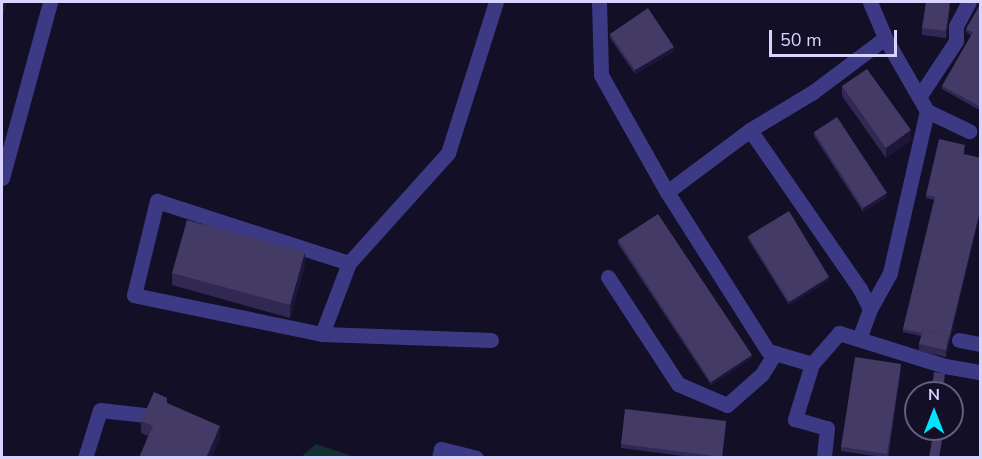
<!DOCTYPE html>
<html>
<head>
<meta charset="utf-8">
<style>
	body { margin:0 }
	#map { position:relative; width:982px; height:459px; overflow:hidden; background:#130f26; font-family:"Nunito Sans",sans-serif }
	div>[style] { position:absolute }
	.green>* { inset:0; background:#12302f }
	.minor>* { height:15px; margin:-7.5px; padding:0 7.5px; transform-origin:7.5px; border-radius:7.5px; background:#3d3a85 }
	.wall>* { inset:0; background:#312854 }
	.shaded-wall>* { inset:0; background:#1d163a }
	.building>* { inset:0; background:#433a66 }
	span { translate:-50% -50%; white-space:nowrap; text-align:center; line-height:1.15; -webkit-text-stroke:4.5px #130f26; paint-order:stroke }
	.frame { position:absolute; inset:0; border:3px solid #d9d4ff; pointer-events:none }
	.north { position:absolute; left:904px; top:381px; width:60px; height:60px; box-sizing:border-box; background:#130f26; border:2px solid #625e7d; border-radius:50%; rotate:0deg; font-size:16px; font-weight:700; line-height:24px; text-align:center; color:#d9d4ff }
	.north::after { content:''; display:block; margin:auto; width:21px; height:27px; background:#00e5ff; clip-path:polygon(50% 0,100% 100%,50% 72%,0 100%) }
	.scale { position:absolute; left:769px; top:30px; width:128px; height:27px; box-sizing:border-box; border:3px solid #d9d4ff; border-top:0; padding-left:8px; font-size:18px; line-height:21px; white-space:nowrap; color:#d9d4ff; -webkit-text-stroke:4px #130f26; paint-order:stroke }
</style>
</head>
<body>
<div id="map">
	<div class="green">
		<i style="clip-path:polygon(316px 444px,355px 457px,301px 457px)"></i>
	</div>
	<div class="minor">
		<i style="left:599px;top:2px;width:73px;rotate:88.4deg"></i>
		<i style="left:601px;top:75px;width:134px;rotate:60.6deg"></i>
		<i style="left:667px;top:192px;width:188px;rotate:57.6deg"></i>
		<i style="left:768px;top:351px;width:46px;rotate:16.5deg"></i>
		<i style="left:812px;top:364px;width:41px;rotate:-48.9deg"></i>
		<i style="left:839px;top:333px;width:111px;rotate:17.3deg"></i>
		<i style="left:945px;top:366px;width:36px;rotate:10deg"></i>
		<i style="left:870px;top:2px;width:39px;rotate:67deg"></i>
		<i style="left:885px;top:38px;width:84px;rotate:60.1deg"></i>
		<i style="left:927px;top:111px;width:166px;rotate:102.9deg"></i>
		<i style="left:890px;top:273px;width:41px;rotate:119.1deg"></i>
		<i style="left:919px;top:97px;width:67px;rotate:-56.5deg"></i>
		<i style="left:956px;top:41px;width:15px;rotate:-90deg"></i>
		<i style="left:956px;top:26px;width:27px;rotate:-62deg"></i>
		<i style="left:927px;top:111px;width:47px;rotate:25.5deg"></i>
		<i style="left:750px;top:130px;width:193px;rotate:55.3deg"></i>
		<i style="left:860px;top:289px;width:22px;rotate:63deg"></i>
		<i style="left:870px;top:309px;width:32px;rotate:110deg"></i>
		<i style="left:2px;top:178px;width:182px;rotate:-74.7deg"></i>
		<i style="left:667px;top:192px;width:104px;rotate:-36.8deg"></i>
		<i style="left:750px;top:130px;width:74px;rotate:-31.1deg"></i>
		<i style="left:813px;top:92px;width:90px;rotate:-36.9deg"></i>
		<i style="left:608px;top:277px;width:128px;rotate:56.8deg"></i>
		<i style="left:678px;top:384px;width:53px;rotate:23.2deg"></i>
		<i style="left:727px;top:405px;width:47px;rotate:-41.5deg"></i>
		<i style="left:762px;top:374px;width:25px;rotate:-58deg"></i>
		<i style="left:322px;top:334px;width:76px;rotate:-69.2deg"></i>
		<i style="left:491px;top:340px;width:169px;rotate:-178deg"></i>
		<i style="left:322px;top:334px;width:192px;rotate:-168.3deg"></i>
		<i style="left:134px;top:295px;width:97px;rotate:-76.3deg"></i>
		<i style="left:157px;top:201px;width:202px;rotate:17.9deg"></i>
		<i style="left:349px;top:263px;width:148px;rotate:-48deg"></i>
		<i style="left:448px;top:153px;width:158px;rotate:-72.4deg"></i>
		<i style="left:959px;top:340px;width:21px;rotate:11deg"></i>
		<i style="left:812px;top:364px;width:58px;rotate:107.2deg"></i>
		<i style="left:795px;top:419px;width:33px;rotate:16deg"></i>
		<i style="left:827px;top:428px;width:30px;rotate:96deg"></i>
		<i style="left:85px;top:458px;width:50px;rotate:-72.6deg"></i>
		<i style="left:100px;top:410px;width:62px;rotate:6.4deg"></i>
		<i style="left:439px;top:458px;width:9px;rotate:-77deg"></i>
		<i style="left:441px;top:449px;width:36px;rotate:14deg"></i>
	</div>
	<div class="wall">
		<i style="clip-path:polygon(981px 3px,981px 111px,942px 89px,942px 86px,971px 35px,966px 32px,966px 29px)"></i>
		<i style="clip-path:polygon(950px 7px,946px 38px,922px 35px,922px 28px)"></i>
		<i style="clip-path:polygon(610px 34px,674px 51px,635px 74px,610px 38px)"></i>
		<i style="clip-path:polygon(842px 86px,911px 140px,886px 158px,842px 96px)"></i>
		<i style="clip-path:polygon(814px 132px,887px 197px,863px 212px,814px 136px)"></i>
		<i style="clip-path:polygon(965px 149px,964px 154px,981px 158px,981px 209px,946px 357px,919px 351px,919px 344px,921px 336px,903px 332px,903px 329px,934px 200px,926px 198px,926px 195px)"></i>
		<i style="clip-path:polygon(748px 236px,829px 280px,789px 305px,748px 239px)"></i>
		<i style="clip-path:polygon(618px 240px,752px 358px,711px 385px,618px 244px)"></i>
		<i style="clip-path:polygon(305px 265px,290px 318px,172px 285px,172px 273px)"></i>
		<i style="clip-path:polygon(901px 368px,888px 458px,841px 451px,841px 447px)"></i>
		<i style="clip-path:polygon(945px 377px,942px 393px,932px 392px,932px 388px)"></i>
		<i style="clip-path:polygon(167px 403px,220px 438px,211px 458px,139px 458px,148px 436px,141px 433px,141px 421px)"></i>
		<i style="clip-path:polygon(726px 424px,722px 458px,699px 458px,621px 448px,621px 444px)"></i>
	</div>
	<div class="shaded-wall">
		<i style="clip-path:polygon(4px 2px,7px 2px,2px 21px,2px 11px)"></i>
		<i style="clip-path:polygon(950px 2px,950px 7px,946px 38px,946px 31px)"></i>
		<i style="clip-path:polygon(674px 47px,674px 51px,635px 74px,635px 70px)"></i>
		<i style="clip-path:polygon(911px 130px,911px 140px,886px 158px,886px 148px)"></i>
		<i style="clip-path:polygon(887px 193px,887px 197px,863px 212px,863px 208px)"></i>
		<i style="clip-path:polygon(981px 206px,981px 209px,946px 357px,946px 350px)"></i>
		<i style="clip-path:polygon(305px 252px,305px 265px,290px 318px,290px 305px)"></i>
		<i style="clip-path:polygon(829px 277px,829px 280px,789px 305px,789px 302px)"></i>
		<i style="clip-path:polygon(752px 355px,752px 358px,711px 385px,711px 382px)"></i>
		<i style="clip-path:polygon(220px 426px,220px 438px,211px 458px,206px 458px)"></i>
	</div>
	<div class="building">
		<i style="clip-path:polygon(2px 2px,4px 2px,2px 11px)"></i>
		<i style="clip-path:polygon(926px 2px,950px 2px,946px 31px,922px 28px)"></i>
		<i style="clip-path:polygon(981px 3px,981px 107px,942px 86px,973px 32px,966px 29px)"></i>
		<i style="clip-path:polygon(648px 8px,674px 47px,635px 70px,610px 34px)"></i>
		<i style="clip-path:polygon(867px 69px,911px 130px,886px 148px,842px 86px)"></i>
		<i style="clip-path:polygon(837px 117px,887px 193px,863px 208px,814px 132px)"></i>
		<i style="clip-path:polygon(939px 139px,965px 145px,963px 154px,981px 158px,981px 206px,949px 339px,949px 336px,923px 330px,922px 333px,903px 329px,935px 197px,926px 195px)"></i>
		<i style="clip-path:polygon(789px 211px,829px 277px,789px 302px,748px 236px)"></i>
		<i style="clip-path:polygon(658px 214px,752px 355px,711px 382px,618px 240px)"></i>
		<i style="clip-path:polygon(187px 220px,305px 252px,290px 305px,172px 273px)"></i>
		<i style="clip-path:polygon(923px 330px,949px 336px,946px 350px,919px 344px)"></i>
		<i style="clip-path:polygon(855px 357px,901px 364px,887px 454px,841px 447px)"></i>
		<i style="clip-path:polygon(934px 372px,945px 374px,942px 390px,932px 388px)"></i>
		<i style="clip-path:polygon(154px 392px,167px 398px,167px 403px,220px 426px,206px 458px,139px 458px,153px 426px,141px 421px)"></i>
		<i style="clip-path:polygon(625px 409px,726px 421px,722px 457px,621px 444px)"></i>
		<i style="clip-path:polygon(933px 434px,943px 435px,939px 458px,929px 458px)"></i>
	</div>
	<div class="frame"></div>
	<div class="north">N</div>
	<div class="scale">50 m</div>
</div>
</body>
</html>
